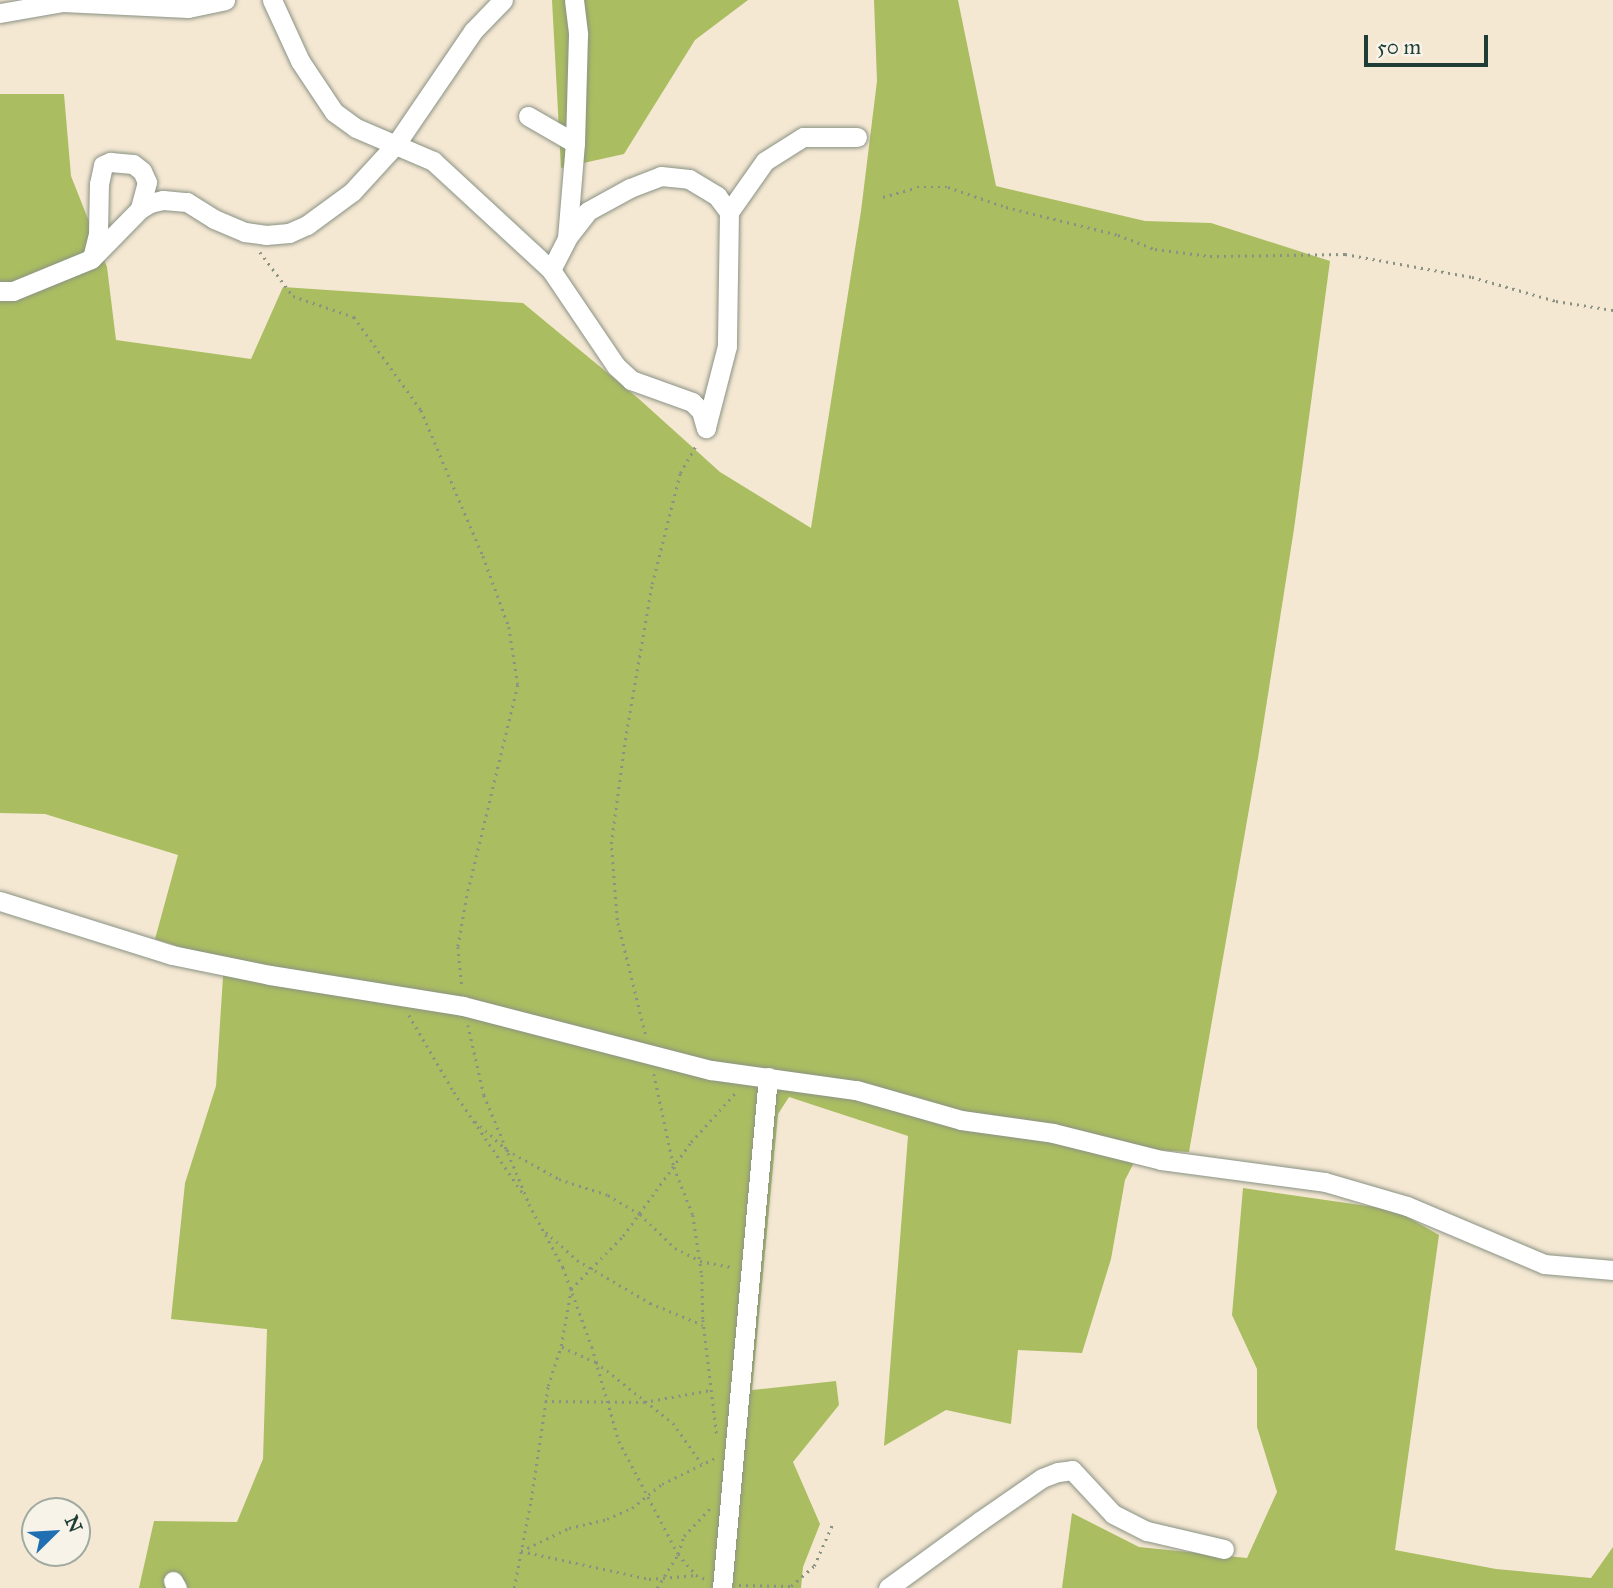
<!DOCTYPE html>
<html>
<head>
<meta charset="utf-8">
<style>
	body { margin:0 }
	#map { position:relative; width:1613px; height:1588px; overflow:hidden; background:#f5e8d3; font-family:"IM FELL Great Primer",serif }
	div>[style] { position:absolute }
	.green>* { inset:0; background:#aabd61 }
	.path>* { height:2.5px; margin-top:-1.25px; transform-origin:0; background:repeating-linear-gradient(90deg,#8a9284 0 2px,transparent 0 7px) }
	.roads { filter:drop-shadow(0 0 2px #8a9284) drop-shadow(0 0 2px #8a9284) }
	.minor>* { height:19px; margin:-9.5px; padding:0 9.5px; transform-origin:9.5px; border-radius:9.5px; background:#fff }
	span { translate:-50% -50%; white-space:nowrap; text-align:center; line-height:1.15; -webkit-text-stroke:6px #f7f3e8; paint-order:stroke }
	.north { position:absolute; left:21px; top:1497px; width:70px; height:70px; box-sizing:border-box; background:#f7f3e8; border:2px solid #a1aaa0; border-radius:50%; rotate:66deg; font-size:19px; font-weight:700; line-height:28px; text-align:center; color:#1f3d34 }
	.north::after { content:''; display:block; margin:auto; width:24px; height:32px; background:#1f6fb2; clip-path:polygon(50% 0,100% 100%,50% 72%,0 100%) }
	.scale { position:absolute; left:1364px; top:35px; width:124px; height:32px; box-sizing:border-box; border:4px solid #1f3d34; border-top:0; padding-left:9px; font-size:21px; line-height:24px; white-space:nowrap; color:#1f3d34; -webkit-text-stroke:5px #f7f3e8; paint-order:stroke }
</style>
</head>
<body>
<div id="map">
	<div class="green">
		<i style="clip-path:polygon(552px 0,748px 0,695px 40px,624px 154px,561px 168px)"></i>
		<i style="clip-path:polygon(874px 0,958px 0,996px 186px,1145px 221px,1211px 223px,1330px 261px,1294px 529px,1258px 758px,1189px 1152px,1141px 1149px,1125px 1180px,1111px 1259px,1082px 1353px,1018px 1350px,1011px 1424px,946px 1410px,884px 1446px,908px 1136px,789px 1097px,778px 1114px,752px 1390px,836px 1381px,839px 1405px,793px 1462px,820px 1524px,803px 1567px,801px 1588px,139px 1588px,154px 1521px,237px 1522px,263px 1459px,267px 1329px,171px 1319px,185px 1183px,216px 1086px,224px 961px,155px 939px,178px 855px,45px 814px,0 813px,0 94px,64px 94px,71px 176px,107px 267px,116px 340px,251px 359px,283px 287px,523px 303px,639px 399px,720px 472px,811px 528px,861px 211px,877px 81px)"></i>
		<i style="clip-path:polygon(1243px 1188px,1395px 1210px,1439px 1235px,1395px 1550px,1496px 1569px,1591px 1578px,1613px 1547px,1613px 1588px,1062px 1588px,1072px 1513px,1139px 1547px,1247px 1558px,1277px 1492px,1257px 1427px,1257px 1369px,1232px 1315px)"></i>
	</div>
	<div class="path">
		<i style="left:883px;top:197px;width:35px;rotate:-16deg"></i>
		<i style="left:917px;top:187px;width:31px"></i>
		<i style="left:948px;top:187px;width:61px;rotate:19deg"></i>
		<i style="left:1006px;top:207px;width:115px;rotate:14deg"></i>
		<i style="left:1118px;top:235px;width:40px;rotate:21deg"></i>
		<i style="left:1155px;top:249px;width:55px;rotate:7.3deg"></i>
		<i style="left:1210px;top:256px;width:135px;rotate:-0.8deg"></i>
		<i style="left:1345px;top:254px;width:129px;rotate:10.3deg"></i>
		<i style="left:1472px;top:277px;width:87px;rotate:15.9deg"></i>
		<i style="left:1556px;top:301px;width:58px;rotate:9deg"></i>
		<i style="left:260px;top:252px;width:55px;rotate:53.1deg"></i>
		<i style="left:293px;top:296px;width:65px;rotate:19deg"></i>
		<i style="left:354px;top:317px;width:115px;rotate:54.2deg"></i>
		<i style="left:421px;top:410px;width:159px;rotate:67deg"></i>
		<i style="left:483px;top:556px;width:76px;rotate:69.9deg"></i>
		<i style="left:509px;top:627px;width:59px;rotate:81.2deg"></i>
		<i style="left:518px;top:685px;width:217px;rotate:103.6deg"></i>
		<i style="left:467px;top:896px;width:52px;rotate:100deg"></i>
		<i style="left:458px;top:947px;width:40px;rotate:84.3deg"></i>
		<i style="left:409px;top:1015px;width:89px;rotate:59.7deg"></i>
		<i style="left:454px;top:1092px;width:125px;rotate:55.8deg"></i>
		<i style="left:468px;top:1025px;width:72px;rotate:77.1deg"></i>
		<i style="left:484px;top:1095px;width:117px;rotate:67.4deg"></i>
		<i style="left:645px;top:1034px;width:117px;rotate:-103.8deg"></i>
		<i style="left:617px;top:920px;width:76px;rotate:-94.5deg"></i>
		<i style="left:611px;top:844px;width:105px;rotate:-82.3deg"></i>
		<i style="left:625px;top:740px;width:158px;rotate:-80.2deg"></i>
		<i style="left:652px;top:584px;width:114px;rotate:-75.8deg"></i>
		<i style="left:680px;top:473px;width:34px;rotate:-60deg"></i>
		<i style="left:654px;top:1074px;width:95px;rotate:77.9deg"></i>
		<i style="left:674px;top:1167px;width:52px;rotate:68.4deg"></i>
		<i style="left:693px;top:1215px;width:61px;rotate:81.5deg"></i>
		<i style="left:702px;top:1275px;width:45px;rotate:88.7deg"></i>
		<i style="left:703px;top:1320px;width:116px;rotate:83.1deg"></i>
		<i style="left:475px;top:1121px;width:43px;rotate:42.2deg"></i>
		<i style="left:507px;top:1150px;width:60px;rotate:29.1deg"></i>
		<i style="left:559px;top:1179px;width:52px;rotate:18.1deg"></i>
		<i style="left:608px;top:1195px;width:37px;rotate:31deg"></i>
		<i style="left:640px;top:1214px;width:49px;rotate:44.2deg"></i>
		<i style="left:675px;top:1248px;width:28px;rotate:27deg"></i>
		<i style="left:700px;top:1261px;width:33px;rotate:11deg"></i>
		<i style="left:529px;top:1204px;width:72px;rotate:61.6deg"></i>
		<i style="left:563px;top:1267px;width:85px;rotate:70.1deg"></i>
		<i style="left:592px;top:1347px;width:98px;rotate:74deg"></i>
		<i style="left:619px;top:1441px;width:127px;rotate:62.4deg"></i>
		<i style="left:678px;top:1554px;width:28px;rotate:49deg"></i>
		<i style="left:696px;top:1575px;width:11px;rotate:22deg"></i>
		<i style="left:546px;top:1232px;width:42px;rotate:42.1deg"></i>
		<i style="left:577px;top:1260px;width:85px;rotate:30.5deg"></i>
		<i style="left:650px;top:1303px;width:57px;rotate:22.5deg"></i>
		<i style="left:562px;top:1347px;width:37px;rotate:24deg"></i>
		<i style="left:596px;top:1362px;width:98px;rotate:38.4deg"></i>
		<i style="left:673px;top:1423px;width:50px;rotate:54.7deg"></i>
		<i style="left:545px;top:1401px;width:99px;rotate:0.6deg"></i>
		<i style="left:644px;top:1402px;width:68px;rotate:-10.2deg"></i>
		<i style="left:521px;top:1551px;width:53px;rotate:-25.6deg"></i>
		<i style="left:569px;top:1528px;width:39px;rotate:-13deg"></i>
		<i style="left:607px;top:1519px;width:27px;rotate:-24deg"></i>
		<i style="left:632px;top:1508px;width:38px;rotate:-39deg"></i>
		<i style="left:662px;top:1484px;width:59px;rotate:-26.1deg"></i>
		<i style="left:521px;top:1551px;width:131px;rotate:12.3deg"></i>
		<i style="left:649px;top:1579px;width:47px;rotate:-4.9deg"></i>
		<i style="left:739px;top:1585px;width:52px;rotate:1.1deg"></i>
		<i style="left:791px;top:1586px;width:30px;rotate:-41deg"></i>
		<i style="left:814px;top:1566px;width:47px;rotate:-66.2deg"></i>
		<i style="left:514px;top:1588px;width:90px;rotate:-79.1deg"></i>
		<i style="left:531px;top:1500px;width:115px;rotate:-81.5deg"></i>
		<i style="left:548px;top:1386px;width:42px;rotate:-72deg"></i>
		<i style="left:561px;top:1346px;width:58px;rotate:-80deg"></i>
		<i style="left:571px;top:1289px;width:74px;rotate:-45.5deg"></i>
		<i style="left:623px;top:1236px;width:116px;rotate:-54.1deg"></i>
		<i style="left:691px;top:1142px;width:69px;rotate:-48deg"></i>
		<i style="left:657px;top:1588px;width:40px;rotate:-58deg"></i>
		<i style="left:678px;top:1554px;width:19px;rotate:-72deg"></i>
		<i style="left:684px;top:1536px;width:41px;rotate:-47deg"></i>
	</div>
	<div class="roads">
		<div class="minor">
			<i style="left:272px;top:0;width:67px;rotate:65.3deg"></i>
			<i style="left:300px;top:61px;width:61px;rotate:56.3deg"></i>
			<i style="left:334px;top:112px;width:27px;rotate:36deg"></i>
			<i style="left:356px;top:128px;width:84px;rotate:23.2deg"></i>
			<i style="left:433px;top:161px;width:161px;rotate:42.7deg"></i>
			<i style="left:551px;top:270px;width:116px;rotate:55.9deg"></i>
			<i style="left:616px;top:366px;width:21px;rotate:43deg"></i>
			<i style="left:631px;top:380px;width:65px;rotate:19.8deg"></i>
			<i style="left:692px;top:402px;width:13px;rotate:45deg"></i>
			<i style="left:701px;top:411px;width:18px;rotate:74deg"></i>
			<i style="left:574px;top:0;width:35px;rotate:83deg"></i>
			<i style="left:578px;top:35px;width:108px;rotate:91.6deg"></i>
			<i style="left:0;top:13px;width:64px;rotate:-9.9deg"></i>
			<i style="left:63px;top:2px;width:125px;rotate:2.7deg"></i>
			<i style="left:188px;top:8px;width:38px;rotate:-12deg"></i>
			<i style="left:528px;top:116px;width:54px;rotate:29.9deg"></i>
			<i style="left:575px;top:143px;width:95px;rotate:94.8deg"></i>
			<i style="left:729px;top:212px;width:62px;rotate:-54.8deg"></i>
			<i style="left:765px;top:161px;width:45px;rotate:-32.3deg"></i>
			<i style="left:803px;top:137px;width:54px"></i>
			<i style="left:92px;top:258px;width:25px;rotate:-76deg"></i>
			<i style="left:98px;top:234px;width:50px;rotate:-88.9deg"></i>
			<i style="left:99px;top:184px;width:19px;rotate:-78deg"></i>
			<i style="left:103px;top:165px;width:8px;rotate:-23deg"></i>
			<i style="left:110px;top:162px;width:23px;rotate:5deg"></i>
			<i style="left:133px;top:164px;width:11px;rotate:38deg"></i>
			<i style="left:142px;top:171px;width:12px;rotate:66deg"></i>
			<i style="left:147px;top:182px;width:28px;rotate:105deg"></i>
			<i style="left:551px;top:270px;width:36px;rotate:-63deg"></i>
			<i style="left:567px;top:238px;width:34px;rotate:-52deg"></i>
			<i style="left:588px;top:211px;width:48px;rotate:-28.7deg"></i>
			<i style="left:630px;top:188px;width:33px;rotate:-21deg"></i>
			<i style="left:661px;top:176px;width:28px;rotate:6deg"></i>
			<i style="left:689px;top:179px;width:33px;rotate:31deg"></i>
			<i style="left:717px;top:196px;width:20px;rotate:53deg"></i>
			<i style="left:729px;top:212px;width:134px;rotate:90.9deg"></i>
			<i style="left:727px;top:346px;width:84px;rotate:104.5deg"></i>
			<i style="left:0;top:291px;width:13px"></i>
			<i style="left:13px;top:291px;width:84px;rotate:-22.3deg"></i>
			<i style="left:91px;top:259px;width:70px;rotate:-45.6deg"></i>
			<i style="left:140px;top:209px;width:12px;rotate:-31deg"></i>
			<i style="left:150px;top:203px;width:13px;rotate:-13deg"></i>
			<i style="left:163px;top:200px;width:24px;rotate:5deg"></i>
			<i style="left:187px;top:202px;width:32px;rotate:32deg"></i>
			<i style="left:214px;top:219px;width:34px;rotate:23deg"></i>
			<i style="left:245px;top:232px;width:21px;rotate:8deg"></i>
			<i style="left:266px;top:235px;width:23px;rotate:-5deg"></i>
			<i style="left:289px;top:233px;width:20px;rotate:-24deg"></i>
			<i style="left:307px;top:225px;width:56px;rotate:-36.3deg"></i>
			<i style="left:352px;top:192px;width:65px;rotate:-47.5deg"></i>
			<i style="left:396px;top:144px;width:137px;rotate:-55.7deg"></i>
			<i style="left:473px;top:31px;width:43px;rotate:-45.9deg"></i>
			<i style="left:0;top:901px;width:180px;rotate:17.4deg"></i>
			<i style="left:172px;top:955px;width:100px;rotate:11.5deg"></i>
			<i style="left:270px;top:975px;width:195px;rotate:9.1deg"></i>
			<i style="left:463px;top:1006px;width:256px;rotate:14.5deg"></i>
			<i style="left:711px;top:1070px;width:146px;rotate:7.9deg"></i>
			<i style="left:856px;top:1090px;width:109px;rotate:15.9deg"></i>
			<i style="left:961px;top:1120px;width:93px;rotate:8deg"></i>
			<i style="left:1053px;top:1133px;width:111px;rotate:14deg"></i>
			<i style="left:1161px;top:1160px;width:165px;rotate:7.6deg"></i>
			<i style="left:1325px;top:1182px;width:85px;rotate:16.3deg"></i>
			<i style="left:1407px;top:1206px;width:149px;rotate:22.9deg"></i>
			<i style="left:1544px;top:1264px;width:69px;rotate:5deg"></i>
			<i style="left:173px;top:1581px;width:8px;rotate:60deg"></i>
			<i style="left:722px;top:1588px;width:513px;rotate:-84.86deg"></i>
			<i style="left:888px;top:1588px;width:114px;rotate:-36.1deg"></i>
			<i style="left:980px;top:1521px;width:75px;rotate:-34.7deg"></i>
			<i style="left:1042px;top:1478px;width:17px;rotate:-21deg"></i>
			<i style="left:1058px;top:1472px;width:14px;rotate:-8deg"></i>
			<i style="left:1072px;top:1470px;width:60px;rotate:47deg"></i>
			<i style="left:1113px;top:1514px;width:38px;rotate:27deg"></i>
			<i style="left:1147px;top:1531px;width:79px;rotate:13.2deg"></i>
		</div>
	</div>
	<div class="north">N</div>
	<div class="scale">50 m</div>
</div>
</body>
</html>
